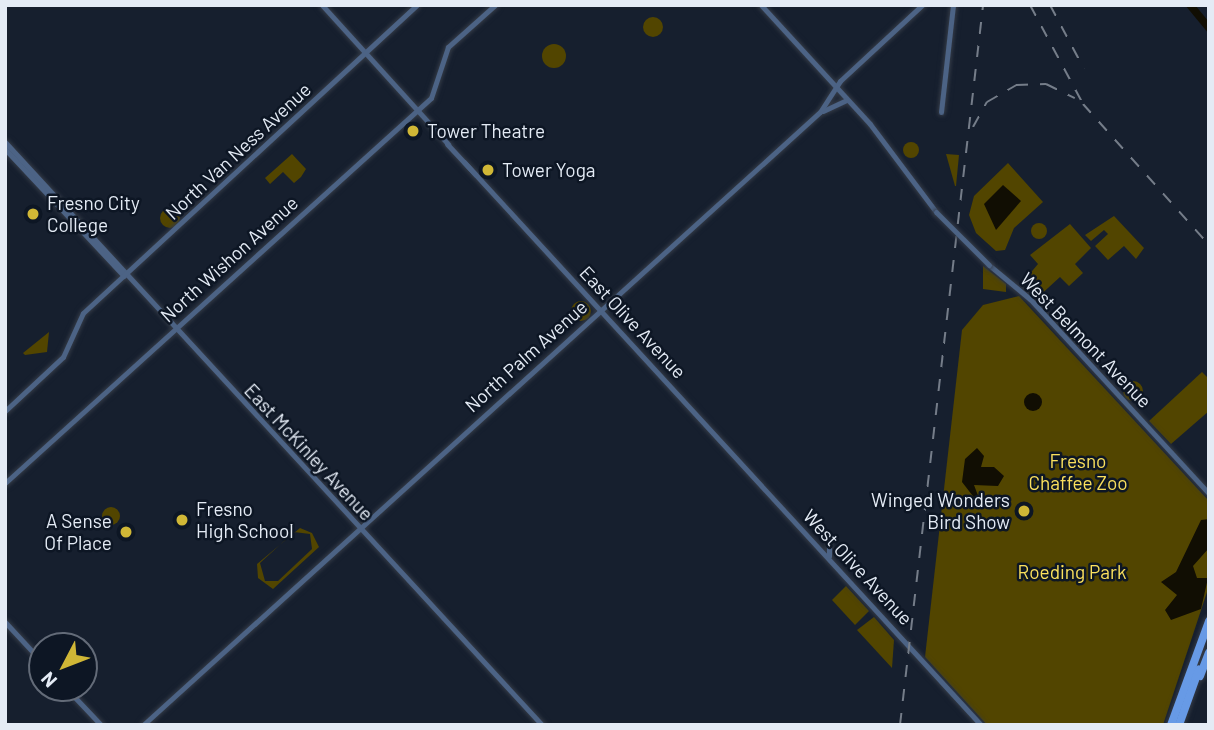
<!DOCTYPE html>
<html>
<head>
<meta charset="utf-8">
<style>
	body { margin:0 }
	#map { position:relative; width:1214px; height:730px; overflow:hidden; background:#161f2e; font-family:Barlow,sans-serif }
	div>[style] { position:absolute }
	.green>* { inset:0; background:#524500 }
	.round { border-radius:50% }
	.water>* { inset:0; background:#110e03 }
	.roads { filter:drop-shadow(0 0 2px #343b47) drop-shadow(0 0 2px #343b47) }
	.secondary>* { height:5px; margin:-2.5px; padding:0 2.5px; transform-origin:2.5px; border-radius:2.5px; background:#4c6385 }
	.motorway>* { height:8px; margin:-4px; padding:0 4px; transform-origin:4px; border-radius:4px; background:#679ae6 }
	.rail>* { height:2px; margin-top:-1px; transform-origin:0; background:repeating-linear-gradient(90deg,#757d89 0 12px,transparent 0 24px) }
	.bridges { filter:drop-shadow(0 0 2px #343b47) drop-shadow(0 0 2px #343b47) }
	.secondary-bridge>* { height:5px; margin:-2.5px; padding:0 2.5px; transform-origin:2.5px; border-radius:2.5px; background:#4c6385 }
	.dots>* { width:19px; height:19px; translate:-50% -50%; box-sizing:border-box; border:4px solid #0d1624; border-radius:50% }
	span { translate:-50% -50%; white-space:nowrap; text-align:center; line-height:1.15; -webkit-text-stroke:5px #0d1624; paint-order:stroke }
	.poi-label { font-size:19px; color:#e4ebf5 }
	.left { translate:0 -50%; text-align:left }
	.right { translate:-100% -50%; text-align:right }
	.street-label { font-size:19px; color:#e4ebf5 }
	.park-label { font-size:19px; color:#fae05d }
	.frame { position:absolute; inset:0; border:7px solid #e4ebf5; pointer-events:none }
	.north { position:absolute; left:28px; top:632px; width:70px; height:70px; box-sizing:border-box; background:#0d1624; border:2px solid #636b78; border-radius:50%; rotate:228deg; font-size:19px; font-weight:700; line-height:28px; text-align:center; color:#e4ebf5 }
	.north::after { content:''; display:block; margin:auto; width:24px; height:32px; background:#d0b736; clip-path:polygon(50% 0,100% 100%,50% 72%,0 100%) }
</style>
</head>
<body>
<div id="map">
	<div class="green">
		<i class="round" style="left:643px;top:17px;width:20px;height:20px"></i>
		<i class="round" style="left:542px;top:44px;width:24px;height:24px"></i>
		<i class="round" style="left:903px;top:142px;width:16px;height:16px"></i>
		<i style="clip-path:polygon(292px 154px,306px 169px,301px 177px,294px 183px,283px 172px,270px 184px,265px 178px)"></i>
		<i style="clip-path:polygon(946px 154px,959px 155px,956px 186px,955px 186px)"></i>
		<i style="clip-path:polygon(1008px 163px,1043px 202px,1014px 228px,1005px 250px,996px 251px,976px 233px,969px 215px,974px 196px)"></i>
		<i class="round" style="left:160px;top:208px;width:20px;height:20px"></i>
		<i style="clip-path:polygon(1114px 216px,1144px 248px,1136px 259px,1124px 246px,1108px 260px,1095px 246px,1108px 234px,1104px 230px,1091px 241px,1085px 235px)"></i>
		<i class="round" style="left:1031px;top:223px;width:16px;height:16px"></i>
		<i style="clip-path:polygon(1070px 224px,1091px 248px,1075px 264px,1083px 273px,1069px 286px,1060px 277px,1036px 299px,1022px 283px,1038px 264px,1030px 255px)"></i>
		<i style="clip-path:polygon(983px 266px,1006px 284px,1006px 292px,983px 289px)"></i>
		<i style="clip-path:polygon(1019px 296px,1209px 501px,1209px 586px,1163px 725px,987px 725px,925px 657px,962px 330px,983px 305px)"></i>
		<i class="round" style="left:571px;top:301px;width:20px;height:20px"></i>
		<i style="clip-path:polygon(49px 332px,47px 352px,25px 355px,23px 353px)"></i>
		<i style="clip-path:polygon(1202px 372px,1209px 379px,1209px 411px,1171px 444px,1149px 421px)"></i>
		<i class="round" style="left:1123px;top:381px;width:20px;height:20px"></i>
		<i class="round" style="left:102px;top:507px;width:18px;height:18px"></i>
		<i style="clip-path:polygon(evenodd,300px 528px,312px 533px,319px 547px,273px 589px,258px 578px,257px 564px,300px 528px,294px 532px,310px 534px,312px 549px,278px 581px,265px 581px,260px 563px,294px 532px)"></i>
		<i style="clip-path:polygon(846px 586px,869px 611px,855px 625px,832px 600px)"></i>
		<i style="clip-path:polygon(874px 617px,894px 640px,892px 668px,857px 630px)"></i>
	</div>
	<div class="water">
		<i style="clip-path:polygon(1185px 5px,1195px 5px,1209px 22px,1209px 34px)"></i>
		<i style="clip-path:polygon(1003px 185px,1021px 201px,996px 230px,984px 204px)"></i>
		<i class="round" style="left:1024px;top:393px;width:18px;height:18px"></i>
		<i style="clip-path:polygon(977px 448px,984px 456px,981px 467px,994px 467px,1004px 476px,998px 486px,974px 485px,983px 509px,962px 482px,965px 459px)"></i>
		<i style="clip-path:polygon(1209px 519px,1209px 548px,1193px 566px,1197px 578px,1208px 578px,1201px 609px,1171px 620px,1165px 610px,1177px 595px,1161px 582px,1176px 572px,1201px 520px)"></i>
	</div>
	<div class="roads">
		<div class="secondary">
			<i style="left:322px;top:5px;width:188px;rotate:47.8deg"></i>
			<i style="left:761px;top:5px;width:161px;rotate:47.5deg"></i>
			<i style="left:870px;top:124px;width:110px;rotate:53.1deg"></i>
			<i style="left:823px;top:111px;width:26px;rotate:-25deg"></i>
			<i style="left:941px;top:112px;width:108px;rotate:-83.6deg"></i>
			<i style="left:5px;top:142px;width:793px;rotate:47.35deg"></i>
			<i style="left:447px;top:144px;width:42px;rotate:46.9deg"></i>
			<i style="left:5px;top:149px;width:174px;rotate:46.9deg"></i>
			<i style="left:464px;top:162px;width:764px;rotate:47.44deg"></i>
			<i style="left:989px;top:265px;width:53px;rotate:39.7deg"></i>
			<i style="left:1030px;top:299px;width:265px;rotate:47.4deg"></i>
			<i style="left:5px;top:411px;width:79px;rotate:-43deg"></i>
			<i style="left:63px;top:357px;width:48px;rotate:-65.6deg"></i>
			<i style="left:83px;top:313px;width:454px;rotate:-42.7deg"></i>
			<i style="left:5px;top:483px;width:574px;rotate:-42.11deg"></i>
			<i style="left:431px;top:98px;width:54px;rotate:-71.6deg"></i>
			<i style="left:448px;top:47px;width:63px;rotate:-41.8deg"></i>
			<i style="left:829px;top:543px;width:13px;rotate:90deg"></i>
			<i style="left:5px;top:622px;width:54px;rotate:47.2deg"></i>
			<i style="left:66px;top:688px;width:51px;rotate:46.6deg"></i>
			<i style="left:143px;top:725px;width:913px;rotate:-42.16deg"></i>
			<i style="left:820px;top:112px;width:37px;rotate:-57deg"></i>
			<i style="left:840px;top:81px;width:112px;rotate:-42.8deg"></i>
		</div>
		<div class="motorway">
			<i style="left:1200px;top:676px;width:25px;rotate:-69deg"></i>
			<i style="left:1171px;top:725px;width:111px;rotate:-69.9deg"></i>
			<i style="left:1179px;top:725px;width:59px;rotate:-70.3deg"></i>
		</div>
	</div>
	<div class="rail">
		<i style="left:1030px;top:5px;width:112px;rotate:61.8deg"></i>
		<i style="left:1083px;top:104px;width:189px;rotate:48.2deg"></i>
		<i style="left:1050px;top:5px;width:72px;rotate:62deg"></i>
		<i style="left:973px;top:127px;width:29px;rotate:-61deg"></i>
		<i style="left:987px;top:102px;width:34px;rotate:-30deg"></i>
		<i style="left:1016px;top:85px;width:30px;rotate:-2deg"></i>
		<i style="left:1046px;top:84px;width:32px;rotate:26deg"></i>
		<i style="left:900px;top:725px;width:725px;rotate:-83.42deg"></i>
	</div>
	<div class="bridges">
		<div class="secondary-bridge">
			<i style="left:936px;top:212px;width:75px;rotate:45deg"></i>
		</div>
	</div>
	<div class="dots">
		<i style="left:413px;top:131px;background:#d0b736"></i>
		<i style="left:488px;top:170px;background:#d0b736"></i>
		<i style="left:33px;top:214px;background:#d0b736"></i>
		<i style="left:1024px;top:511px;background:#d0b736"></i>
		<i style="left:182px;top:520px;background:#d0b736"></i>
		<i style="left:126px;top:532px;background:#d0b736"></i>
	</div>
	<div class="poi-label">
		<span class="left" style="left:427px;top:131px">Tower Theatre</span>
		<span class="left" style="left:502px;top:170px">Tower Yoga</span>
		<span class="left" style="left:47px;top:214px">Fresno City<br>College</span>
		<span class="right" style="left:1010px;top:511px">Winged Wonders<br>Bird Show</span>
		<span class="left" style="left:196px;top:520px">Fresno<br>High School</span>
		<span class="right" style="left:112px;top:532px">A Sense<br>Of Place</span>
	</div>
	<div class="street-label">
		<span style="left:238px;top:151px;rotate:-43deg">North Van Ness Avenue</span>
		<span style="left:229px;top:259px;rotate:-42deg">North Wishon Avenue</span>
		<span style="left:633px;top:322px;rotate:47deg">East Olive Avenue</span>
		<span style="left:1086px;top:340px;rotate:46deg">West Belmont Avenue</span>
		<span style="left:526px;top:356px;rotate:-42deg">North Palm Avenue</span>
		<span style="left:309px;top:452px;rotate:47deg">East McKinley Avenue</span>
		<span style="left:858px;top:567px;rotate:47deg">West Olive Avenue</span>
	</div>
	<div class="park-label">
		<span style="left:1078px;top:472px">Fresno<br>Chaffee Zoo</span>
		<span style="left:1072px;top:572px">Roeding Park</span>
	</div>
	<div class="frame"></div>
	<div class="north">N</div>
</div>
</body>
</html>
